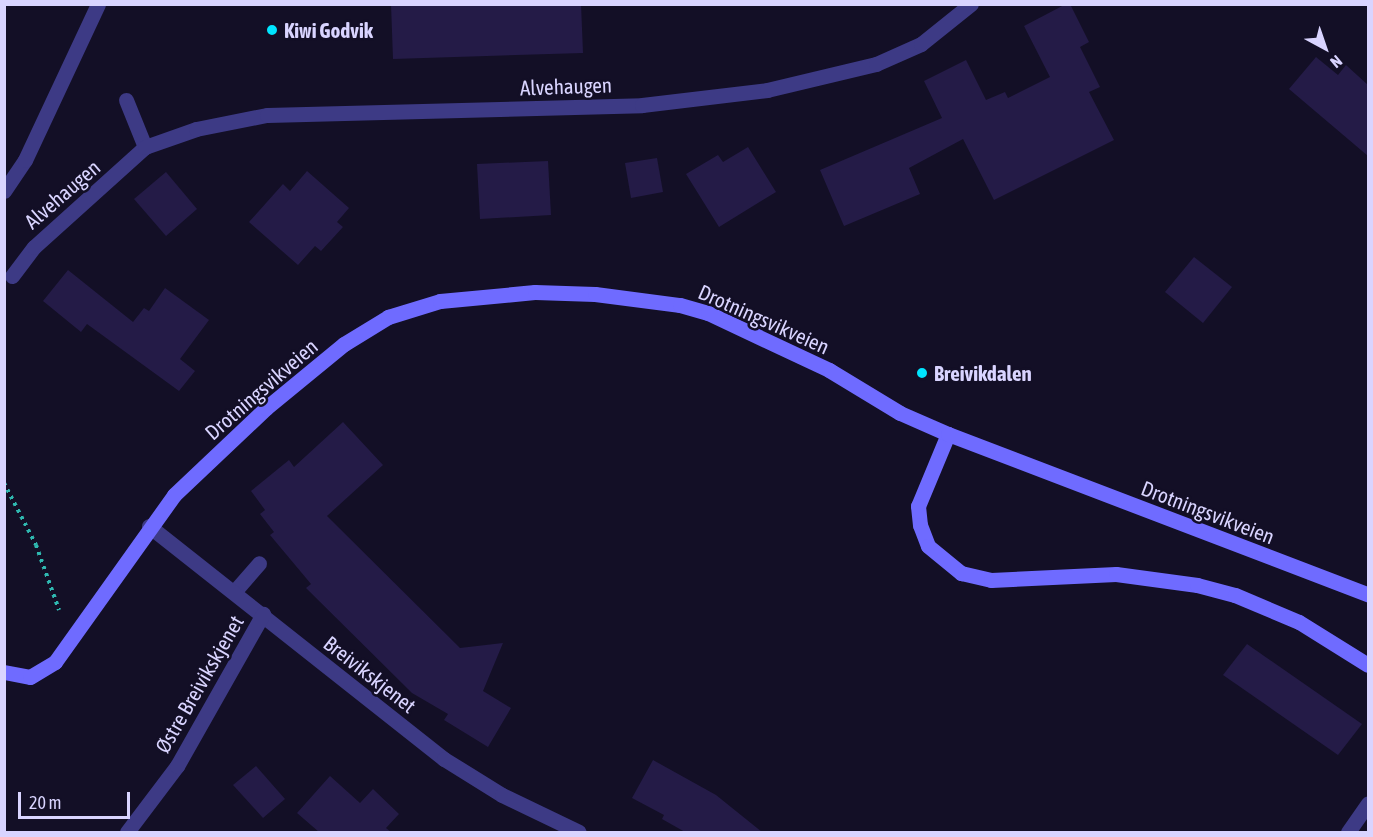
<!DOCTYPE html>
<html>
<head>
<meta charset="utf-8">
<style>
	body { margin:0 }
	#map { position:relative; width:1373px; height:837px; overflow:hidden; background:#130f26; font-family:"Asap Condensed",sans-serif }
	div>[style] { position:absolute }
	.building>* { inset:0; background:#241b47 }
	.path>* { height:4px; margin-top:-2px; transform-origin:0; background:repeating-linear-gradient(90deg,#2fb8b0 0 3px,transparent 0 7.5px) }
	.service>* { height:15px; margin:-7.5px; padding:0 7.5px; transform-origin:7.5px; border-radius:7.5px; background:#3d3a85 }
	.minor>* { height:15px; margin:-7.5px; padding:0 7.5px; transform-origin:7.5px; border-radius:7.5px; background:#3d3a85 }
	.secondary>* { height:15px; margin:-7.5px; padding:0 7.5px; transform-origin:7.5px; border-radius:7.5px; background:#6f6bff }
	.dots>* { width:16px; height:16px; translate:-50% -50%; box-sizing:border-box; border:3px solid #130f26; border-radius:50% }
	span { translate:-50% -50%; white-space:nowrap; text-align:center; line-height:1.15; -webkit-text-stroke:5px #130f26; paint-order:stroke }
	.poi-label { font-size:21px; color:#d9d4ff; font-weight:700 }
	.left { translate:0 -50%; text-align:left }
	.street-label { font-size:21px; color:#d9d4ff }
	.frame { position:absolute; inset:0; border:6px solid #d9d4ff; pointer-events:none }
	.north { position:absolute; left:1295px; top:18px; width:60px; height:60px; -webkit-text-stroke:4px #130f26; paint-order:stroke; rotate:140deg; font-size:16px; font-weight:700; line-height:24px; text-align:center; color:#d9d4ff }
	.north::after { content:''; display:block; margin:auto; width:21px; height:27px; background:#d9d4ff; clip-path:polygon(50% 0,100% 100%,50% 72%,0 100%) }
	.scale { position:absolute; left:18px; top:792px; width:112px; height:27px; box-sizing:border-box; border:3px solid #d9d4ff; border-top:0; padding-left:8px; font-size:18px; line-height:21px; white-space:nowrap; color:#d9d4ff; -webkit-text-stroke:4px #130f26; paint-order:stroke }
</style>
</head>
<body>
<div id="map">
	<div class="building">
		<i style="clip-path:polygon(391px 4px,581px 4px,583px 53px,393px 59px)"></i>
		<i style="clip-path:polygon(1066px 4px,1070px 4px,1089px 42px,1080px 47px,1100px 87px,1089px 92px,1114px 140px,994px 200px,963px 139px,909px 168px,920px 194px,844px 226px,820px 170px,942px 118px,924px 81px,966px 60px,986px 100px,1005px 92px,1008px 98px,1050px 77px,1024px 26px)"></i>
		<i style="clip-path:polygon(1316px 57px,1338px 75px,1346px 65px,1368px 85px,1368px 156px,1289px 89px)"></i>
		<i style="clip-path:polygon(748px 147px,776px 192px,719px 227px,686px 174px,718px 155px,723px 162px)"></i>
		<i style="clip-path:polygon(657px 158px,663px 192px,631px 198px,625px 163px)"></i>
		<i style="clip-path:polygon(548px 161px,551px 215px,480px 219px,477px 164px)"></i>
		<i style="clip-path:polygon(307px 171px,349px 208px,337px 222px,343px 227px,321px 251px,315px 246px,298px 265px,249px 222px,283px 184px,290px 191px)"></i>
		<i style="clip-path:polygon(166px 172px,197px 209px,166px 236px,134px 199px)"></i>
		<i style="clip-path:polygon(1194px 257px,1232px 287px,1203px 323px,1165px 292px)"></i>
		<i style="clip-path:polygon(68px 270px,133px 322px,144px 308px,149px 311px,165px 288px,209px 320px,180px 359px,195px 371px,179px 391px,87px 324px,81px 332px,43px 301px)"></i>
		<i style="clip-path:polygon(343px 422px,383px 465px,327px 516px,460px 648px,503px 643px,483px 691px,511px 708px,488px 747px,444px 720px,448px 714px,412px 693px,306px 588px,311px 584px,270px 535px,274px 532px,260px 514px,265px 510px,251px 491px,289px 460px,294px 467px)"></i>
		<i style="clip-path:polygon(1247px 644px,1362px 724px,1338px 755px,1223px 675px)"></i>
		<i style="clip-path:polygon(653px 760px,716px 795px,762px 832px,685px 832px,662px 819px,664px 815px,632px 798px)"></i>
		<i style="clip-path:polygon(256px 766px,285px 799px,263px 818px,233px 785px)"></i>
		<i style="clip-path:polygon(330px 776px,360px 803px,373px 789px,399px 814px,386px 828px,391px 832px,319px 832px,297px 813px)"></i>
	</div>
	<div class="path">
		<i style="left:4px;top:483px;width:70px;rotate:62.7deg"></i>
		<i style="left:36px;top:545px;width:69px;rotate:70.5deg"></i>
	</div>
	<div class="service">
		<i style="left:234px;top:592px;width:38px;rotate:-49deg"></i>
		<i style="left:1348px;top:832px;width:35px;rotate:-55deg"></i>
	</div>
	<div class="minor">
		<i style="left:126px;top:100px;width:51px;rotate:68deg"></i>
		<i style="left:4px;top:191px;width:37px;rotate:-56deg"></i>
		<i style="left:25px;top:160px;width:172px;rotate:-64.9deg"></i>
		<i style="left:12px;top:276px;width:36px;rotate:-53deg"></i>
		<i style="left:34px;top:247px;width:149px;rotate:-42deg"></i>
		<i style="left:145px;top:147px;width:54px;rotate:-19.4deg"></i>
		<i style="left:196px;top:129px;width:72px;rotate:-11.2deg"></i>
		<i style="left:267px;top:115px;width:375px;rotate:-1.5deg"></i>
		<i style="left:642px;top:105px;width:126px;rotate:-6.8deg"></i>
		<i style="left:767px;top:90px;width:112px;rotate:-13.4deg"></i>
		<i style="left:876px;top:64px;width:49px;rotate:-24deg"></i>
		<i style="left:921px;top:44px;width:64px;rotate:-38.7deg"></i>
		<i style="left:149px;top:526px;width:376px;rotate:38.3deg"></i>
		<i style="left:444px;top:759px;width:68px;rotate:31.8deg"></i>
		<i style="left:502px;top:795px;width:85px;rotate:25.7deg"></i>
		<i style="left:127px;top:832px;width:83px;rotate:-52.9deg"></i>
		<i style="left:177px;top:766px;width:175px;rotate:-60.5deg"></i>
	</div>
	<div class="secondary">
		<i style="left:948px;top:434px;width:78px;rotate:112.6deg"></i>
		<i style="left:918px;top:506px;width:19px;rotate:84deg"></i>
		<i style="left:920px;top:525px;width:22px;rotate:69deg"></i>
		<i style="left:928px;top:546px;width:43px;rotate:39.3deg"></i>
		<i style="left:961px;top:573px;width:31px;rotate:13deg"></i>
		<i style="left:991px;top:580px;width:125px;rotate:-2.7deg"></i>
		<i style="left:1116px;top:574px;width:82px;rotate:7.7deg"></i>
		<i style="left:1197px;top:585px;width:39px;rotate:15deg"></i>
		<i style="left:1235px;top:595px;width:69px;rotate:22.9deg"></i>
		<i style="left:1299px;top:622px;width:81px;rotate:31.9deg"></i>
		<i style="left:4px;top:672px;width:26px;rotate:11deg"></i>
		<i style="left:30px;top:677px;width:29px;rotate:-31deg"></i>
		<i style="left:55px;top:662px;width:205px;rotate:-54.5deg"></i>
		<i style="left:174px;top:495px;width:127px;rotate:-43.4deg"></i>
		<i style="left:266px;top:408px;width:101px;rotate:-39.4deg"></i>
		<i style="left:344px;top:344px;width:52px;rotate:-31.5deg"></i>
		<i style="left:388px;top:317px;width:54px;rotate:-17.1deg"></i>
		<i style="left:440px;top:301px;width:95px;rotate:-5.4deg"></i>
		<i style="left:535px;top:292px;width:60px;rotate:1.9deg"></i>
		<i style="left:595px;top:294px;width:86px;rotate:7.4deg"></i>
		<i style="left:680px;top:305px;width:29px;rotate:16deg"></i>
		<i style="left:708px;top:313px;width:134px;rotate:25.2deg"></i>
		<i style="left:829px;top:370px;width:83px;rotate:31.2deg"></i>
		<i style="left:900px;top:413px;width:52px;rotate:23.6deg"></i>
		<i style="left:948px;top:434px;width:449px;rotate:20.9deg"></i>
	</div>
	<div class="dots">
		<i style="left:272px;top:30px;background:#00e5ff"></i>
		<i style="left:922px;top:373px;background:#00e5ff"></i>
	</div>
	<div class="poi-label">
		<span class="left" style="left:284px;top:30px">Kiwi Godvik</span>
		<span class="left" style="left:934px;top:373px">Breivikdalen</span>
	</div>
	<div class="street-label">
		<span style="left:566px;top:86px;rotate:-2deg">Alvehaugen</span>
		<span style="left:62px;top:194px;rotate:-41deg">Alvehaugen</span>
		<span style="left:764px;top:319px;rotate:24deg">Drotningsvikveien</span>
		<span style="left:261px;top:389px;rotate:-41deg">Drotningsvikveien</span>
		<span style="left:1208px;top:512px;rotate:21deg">Drotningsvikveien</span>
		<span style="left:370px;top:674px;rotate:38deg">Breivikskjenet</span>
		<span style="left:199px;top:684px;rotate:-60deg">Østre Breivikskjenet</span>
	</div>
	<div class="frame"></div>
	<div class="north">N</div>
	<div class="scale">20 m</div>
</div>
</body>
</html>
